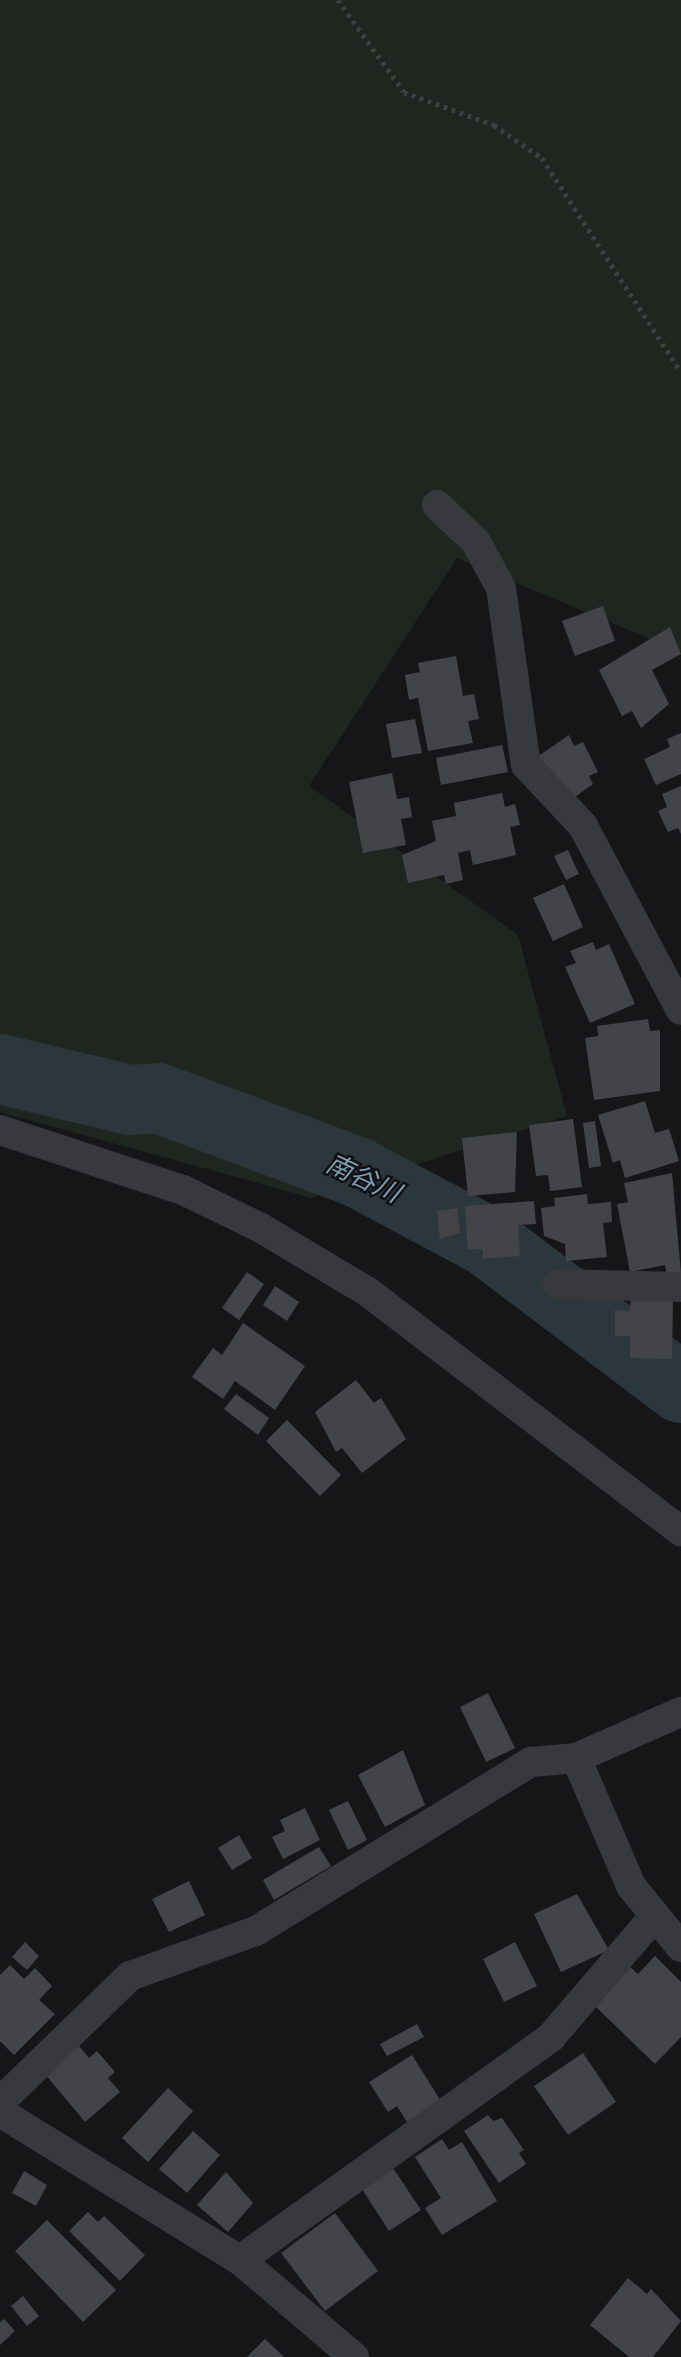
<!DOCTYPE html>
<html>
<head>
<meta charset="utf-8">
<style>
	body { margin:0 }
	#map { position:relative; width:681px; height:2357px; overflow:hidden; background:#161618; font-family:"Space Grotesk","Noto Sans JP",sans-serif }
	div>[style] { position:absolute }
	.green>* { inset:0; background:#1e261f }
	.river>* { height:70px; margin:-35px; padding:0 35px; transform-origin:35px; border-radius:35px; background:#2c373d }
	.building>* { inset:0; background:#424448 }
	.path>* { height:4.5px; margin-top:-2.25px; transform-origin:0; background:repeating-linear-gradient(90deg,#3d4044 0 3.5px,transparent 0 8.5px) }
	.street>* { height:30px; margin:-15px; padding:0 15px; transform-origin:15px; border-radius:15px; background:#37393d }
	span { translate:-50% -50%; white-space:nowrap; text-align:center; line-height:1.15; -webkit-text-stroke:5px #111113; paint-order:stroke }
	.water-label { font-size:26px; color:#7ea0b4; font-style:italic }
</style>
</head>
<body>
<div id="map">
	<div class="green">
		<i style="clip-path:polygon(0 0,681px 0,681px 652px,457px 558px,309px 786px,518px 935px,567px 1116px,312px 1198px,0 1112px)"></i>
	</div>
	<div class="river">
		<i style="left:0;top:1069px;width:134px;rotate:13.4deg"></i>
		<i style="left:130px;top:1100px;width:28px;rotate:-4deg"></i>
		<i style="left:158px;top:1098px;width:212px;rotate:20.4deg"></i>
		<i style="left:357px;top:1172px;width:149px;rotate:28.1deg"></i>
		<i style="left:488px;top:1242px;width:242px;rotate:37.1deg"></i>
	</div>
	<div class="building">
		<i style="clip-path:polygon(603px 606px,615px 641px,575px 656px,562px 621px)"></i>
		<i style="clip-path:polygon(670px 627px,681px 654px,652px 670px,669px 704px,641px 728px,632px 711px,622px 716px,599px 670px)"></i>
		<i style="clip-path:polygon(456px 656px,463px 696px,474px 694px,479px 719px,468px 721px,473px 743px,428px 751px,418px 698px,409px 700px,405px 675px,420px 672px,418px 663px)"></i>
		<i style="clip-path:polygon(415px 719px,422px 753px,392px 758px,386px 724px)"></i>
		<i style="clip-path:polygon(681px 733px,681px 774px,656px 785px,644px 759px,670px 747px,667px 739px)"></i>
		<i style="clip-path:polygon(569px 735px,574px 746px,583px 742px,598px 772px,589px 776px,593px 784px,568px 802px,554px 772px,546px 776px,537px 757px)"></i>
		<i style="clip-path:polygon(502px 745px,508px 772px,441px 785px,436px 758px)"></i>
		<i style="clip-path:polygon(392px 773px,397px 799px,409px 797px,412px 817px,401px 819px,406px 845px,363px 853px,349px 782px)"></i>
		<i style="clip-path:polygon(681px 786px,681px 834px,678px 828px,668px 832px,658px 811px,667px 807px,662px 794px)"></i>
		<i style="clip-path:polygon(502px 793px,505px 807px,515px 804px,520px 825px,510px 827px,516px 855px,473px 865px,470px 850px,458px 853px,463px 880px,446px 884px,444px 875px,408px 883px,402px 855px,436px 841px,432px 821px,456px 816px,454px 803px)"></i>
		<i style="clip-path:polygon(568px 850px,579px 874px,566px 880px,554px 856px)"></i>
		<i style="clip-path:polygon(564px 884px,583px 927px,553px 941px,533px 898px)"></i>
		<i style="clip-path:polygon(593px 942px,596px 950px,609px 944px,635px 1004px,590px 1023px,565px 967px,576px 963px,570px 951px)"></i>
		<i style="clip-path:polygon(648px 1019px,650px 1031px,660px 1030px,660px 1091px,594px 1100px,585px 1038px,598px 1036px,597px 1026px)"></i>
		<i style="clip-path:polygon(645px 1101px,655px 1133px,669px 1129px,679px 1161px,625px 1178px,620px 1160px,613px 1163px,598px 1115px)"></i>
		<i style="clip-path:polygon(573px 1119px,582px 1187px,550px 1191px,548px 1175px,536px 1176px,529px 1125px)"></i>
		<i style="clip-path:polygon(595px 1121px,601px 1166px,589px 1168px,583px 1123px)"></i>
		<i style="clip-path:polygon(517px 1132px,515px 1192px,468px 1196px,462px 1138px)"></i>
		<i style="clip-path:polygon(672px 1173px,681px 1273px,667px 1276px,665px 1265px,630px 1272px,617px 1204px,628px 1202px,624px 1183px)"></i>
		<i style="clip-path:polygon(587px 1194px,588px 1204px,611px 1202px,612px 1222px,603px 1223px,607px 1257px,566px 1261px,565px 1244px,544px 1236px,541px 1208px,555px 1206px,554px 1198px)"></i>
		<i style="clip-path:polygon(534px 1201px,536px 1224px,518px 1225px,520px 1256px,483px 1259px,483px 1249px,468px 1250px,465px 1206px)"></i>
		<i style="clip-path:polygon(457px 1208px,460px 1233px,440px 1239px,437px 1211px)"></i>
		<i style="clip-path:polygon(247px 1272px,264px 1284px,239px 1320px,222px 1308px)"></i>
		<i style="clip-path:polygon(275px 1286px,299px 1302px,287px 1321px,263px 1305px)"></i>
		<i style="clip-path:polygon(631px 1296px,673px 1297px,672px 1359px,630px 1358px,630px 1336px,615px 1336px,615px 1310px,630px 1311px)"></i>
		<i style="clip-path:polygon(243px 1323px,305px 1366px,275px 1410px,235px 1381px,223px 1399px,192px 1377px,213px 1348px,222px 1355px)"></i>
		<i style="clip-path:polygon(356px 1380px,374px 1403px,381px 1398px,406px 1439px,362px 1473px,342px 1448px,336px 1452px,315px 1412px)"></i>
		<i style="clip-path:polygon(236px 1394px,269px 1418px,258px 1435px,224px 1409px)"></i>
		<i style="clip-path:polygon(287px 1420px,341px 1475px,320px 1496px,266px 1441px)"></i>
		<i style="clip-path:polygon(488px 1693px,515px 1748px,486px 1762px,460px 1707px)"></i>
		<i style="clip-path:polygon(403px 1750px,425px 1805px,385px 1827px,358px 1775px)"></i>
		<i style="clip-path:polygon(348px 1801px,367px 1840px,348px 1850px,329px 1810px)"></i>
		<i style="clip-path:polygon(305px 1808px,320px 1840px,283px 1859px,272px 1837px,285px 1831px,280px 1820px)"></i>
		<i style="clip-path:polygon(239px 1835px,252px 1858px,232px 1870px,218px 1848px)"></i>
		<i style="clip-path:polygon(319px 1847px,331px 1866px,274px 1900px,263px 1880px)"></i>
		<i style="clip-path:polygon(189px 1881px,205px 1915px,169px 1932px,152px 1899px)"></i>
		<i style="clip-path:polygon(577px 1894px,609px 1950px,561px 1972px,534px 1914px)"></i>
		<i style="clip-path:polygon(25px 1942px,39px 1956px,27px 1970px,12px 1957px)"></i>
		<i style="clip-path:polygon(515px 1942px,537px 1986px,504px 2002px,483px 1959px)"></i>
		<i style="clip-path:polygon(655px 1956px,681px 1982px,681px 2037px,655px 2064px,594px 2005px,630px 1967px,638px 1974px)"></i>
		<i style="clip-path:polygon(10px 1965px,24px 1979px,35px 1968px,52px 1986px,39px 2000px,55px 2014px,14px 2055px,0 2041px,0 1975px)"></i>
		<i style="clip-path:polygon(417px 2024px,424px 2037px,387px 2056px,380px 2044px)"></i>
		<i style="clip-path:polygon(78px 2045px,89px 2058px,97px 2051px,115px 2072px,108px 2078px,120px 2092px,85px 2122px,45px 2074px)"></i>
		<i style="clip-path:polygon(583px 2053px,616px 2102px,568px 2135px,534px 2086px)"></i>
		<i style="clip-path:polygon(412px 2055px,441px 2101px,407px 2122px,397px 2106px,388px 2112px,369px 2082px)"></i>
		<i style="clip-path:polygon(168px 2088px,193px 2111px,148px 2162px,122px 2138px)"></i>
		<i style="clip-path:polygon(488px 2115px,493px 2121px,502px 2118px,524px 2150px,519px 2153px,526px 2164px,499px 2183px,464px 2131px)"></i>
		<i style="clip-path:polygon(193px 2131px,220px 2155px,187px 2193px,159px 2169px)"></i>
		<i style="clip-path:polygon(442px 2139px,449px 2150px,462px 2142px,497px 2201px,442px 2235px,425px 2208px,441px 2198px,415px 2157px)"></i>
		<i style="clip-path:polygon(393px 2168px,421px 2210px,389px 2231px,362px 2189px)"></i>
		<i style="clip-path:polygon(24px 2171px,47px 2185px,36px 2206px,12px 2193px)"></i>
		<i style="clip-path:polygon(226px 2172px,253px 2203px,228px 2232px,197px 2205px)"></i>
		<i style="clip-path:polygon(88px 2212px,98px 2222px,104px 2216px,145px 2255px,120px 2281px,69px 2231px)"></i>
		<i style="clip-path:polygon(335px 2213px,378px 2271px,325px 2311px,281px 2253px)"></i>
		<i style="clip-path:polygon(47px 2220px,116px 2290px,83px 2322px,15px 2251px)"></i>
		<i style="clip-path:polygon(628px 2278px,647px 2294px,651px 2289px,681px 2321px,653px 2357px,629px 2357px,590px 2325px)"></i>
		<i style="clip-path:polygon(23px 2296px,39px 2316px,27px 2326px,11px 2306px)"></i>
		<i style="clip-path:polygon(4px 2319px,15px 2331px,0 2345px,0 2322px)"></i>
		<i style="clip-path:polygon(265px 2339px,284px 2357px,247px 2357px)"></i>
	</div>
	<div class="path">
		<i style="left:338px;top:0;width:113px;rotate:54.3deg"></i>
		<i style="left:404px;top:92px;width:96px;rotate:20.1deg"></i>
		<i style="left:494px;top:125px;width:58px;rotate:34.5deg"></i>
		<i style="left:542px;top:158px;width:255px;rotate:57deg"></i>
	</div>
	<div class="street">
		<i style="left:437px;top:505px;width:54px;rotate:43.5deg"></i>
		<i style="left:476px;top:542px;width:52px;rotate:61.5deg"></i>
		<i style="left:501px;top:588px;width:179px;rotate:82deg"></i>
		<i style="left:526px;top:765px;width:83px;rotate:46.9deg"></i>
		<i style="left:583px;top:826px;width:208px;rotate:62deg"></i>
		<i style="left:0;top:1130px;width:193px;rotate:18.2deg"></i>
		<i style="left:183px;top:1190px;width:87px;rotate:26deg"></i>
		<i style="left:261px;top:1228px;width:125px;rotate:30.9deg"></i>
		<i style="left:368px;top:1292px;width:394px;rotate:37.4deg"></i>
		<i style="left:557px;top:1284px;width:124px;rotate:1.4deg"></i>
		<i style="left:576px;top:1758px;width:139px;rotate:66.7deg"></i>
		<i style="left:631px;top:1886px;width:79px;rotate:50.7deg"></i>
		<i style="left:0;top:2102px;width:181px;rotate:-44.1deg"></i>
		<i style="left:130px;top:1976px;width:134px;rotate:-19.7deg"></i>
		<i style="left:256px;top:1931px;width:323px;rotate:-31.6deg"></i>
		<i style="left:531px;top:1762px;width:45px;rotate:-5.1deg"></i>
		<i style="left:576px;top:1758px;width:115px;rotate:-23.7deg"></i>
		<i style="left:0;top:2112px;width:282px;rotate:31.7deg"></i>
		<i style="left:240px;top:2260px;width:150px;rotate:40.4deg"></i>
		<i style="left:240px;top:2260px;width:383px;rotate:-35.6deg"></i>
		<i style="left:551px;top:2037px;width:155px;rotate:-49.4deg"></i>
	</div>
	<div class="water-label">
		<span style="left:363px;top:1179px;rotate:25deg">南谷川</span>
	</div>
</div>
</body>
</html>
